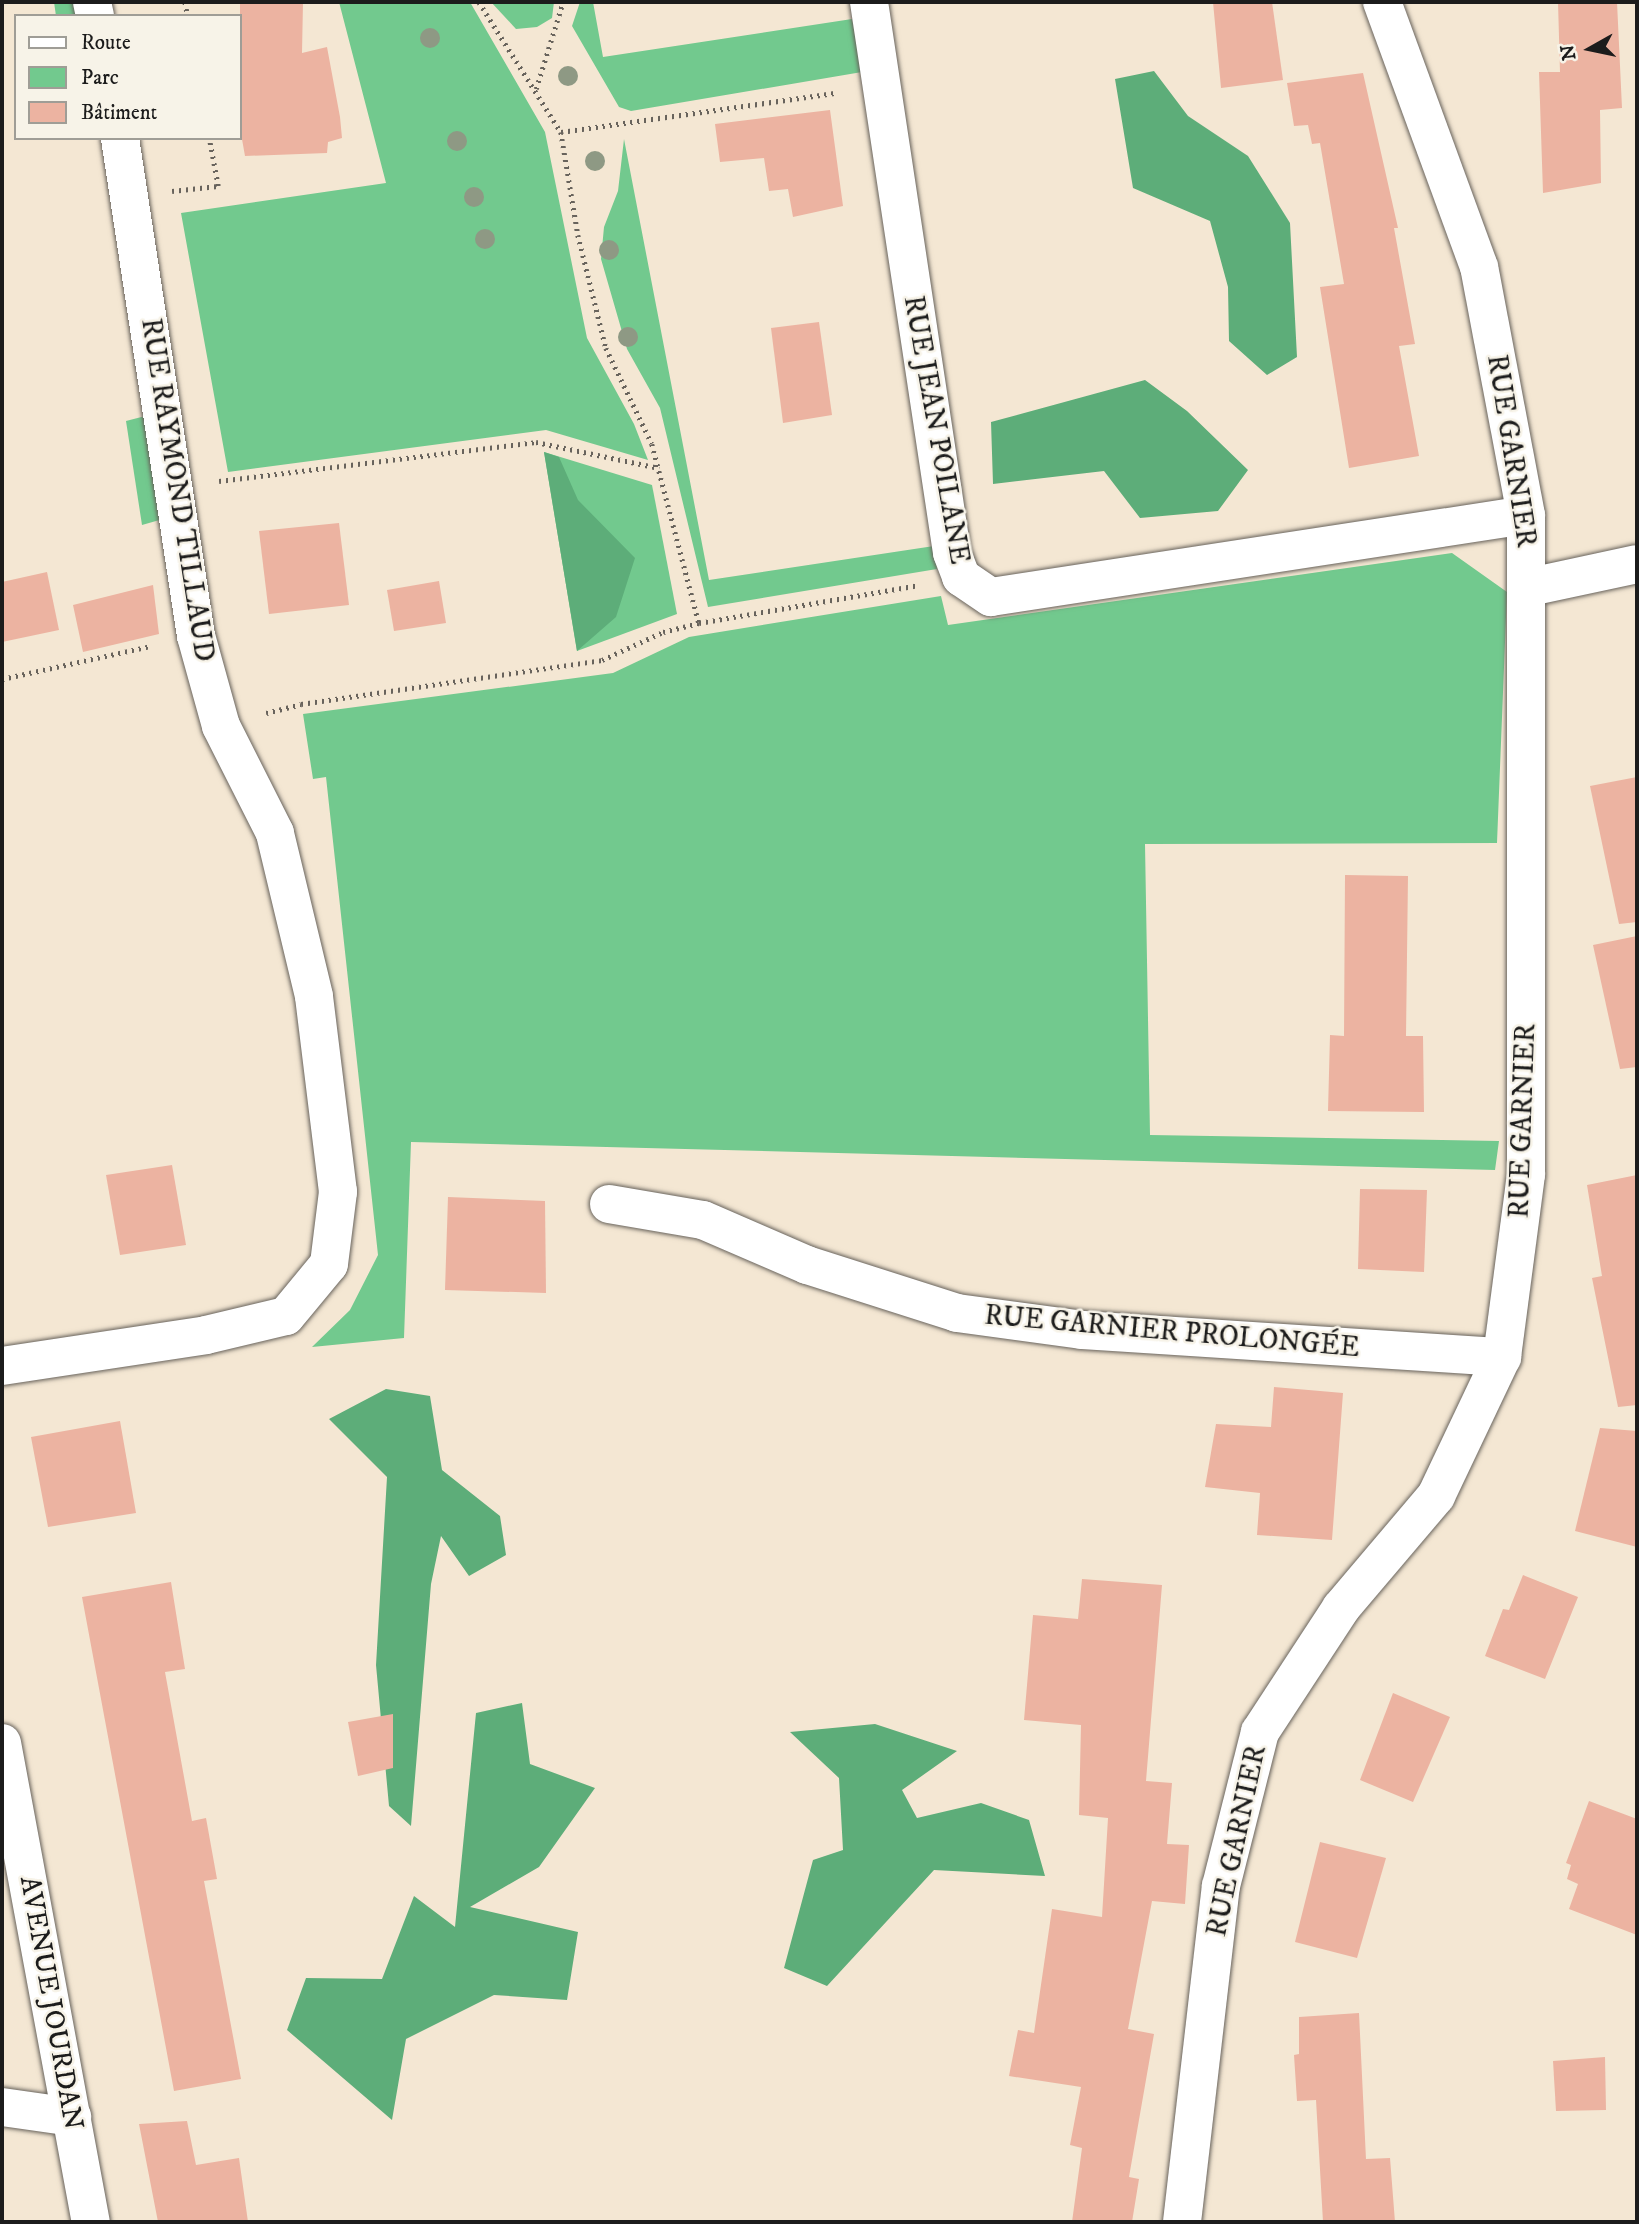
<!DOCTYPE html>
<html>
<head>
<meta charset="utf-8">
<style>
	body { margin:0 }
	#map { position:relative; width:1639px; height:2224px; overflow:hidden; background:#f4e7d3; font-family:"IM FELL DW Pica",serif }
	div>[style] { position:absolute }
	.green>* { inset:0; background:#72c98e }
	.forest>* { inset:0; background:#5dad79 }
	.building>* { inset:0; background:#ecb3a1 }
	.path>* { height:4.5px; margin-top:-2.25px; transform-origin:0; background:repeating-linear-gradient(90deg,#68635c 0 2px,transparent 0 7px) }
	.roads { filter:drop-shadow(0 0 2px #68635c) drop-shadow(0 0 2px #68635c) }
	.minor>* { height:38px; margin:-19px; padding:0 19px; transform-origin:19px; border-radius:19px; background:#fff }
	.major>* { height:38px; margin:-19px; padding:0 19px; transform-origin:19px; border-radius:19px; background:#fff }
	.trees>* { width:20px; height:20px; margin:-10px; border-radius:50%; background:#8e9984 }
	span { translate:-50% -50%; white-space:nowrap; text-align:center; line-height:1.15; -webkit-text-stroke:5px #f7f3e8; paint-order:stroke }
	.street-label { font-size:28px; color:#1c1c1c }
	.frame { position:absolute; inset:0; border:4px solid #1c1c1c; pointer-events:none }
	.legend { position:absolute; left:14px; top:14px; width:228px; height:126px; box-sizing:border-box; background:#f7f3e8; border:2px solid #9f9d96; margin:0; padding:9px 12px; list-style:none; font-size:21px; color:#1c1c1c }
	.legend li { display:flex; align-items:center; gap:14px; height:35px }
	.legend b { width:35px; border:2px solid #9f9d96 }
	.north { position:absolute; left:1555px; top:14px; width:70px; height:70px; -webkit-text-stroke:5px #f7f3e8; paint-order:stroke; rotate:261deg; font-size:19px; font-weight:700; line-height:28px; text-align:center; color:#1c1c1c }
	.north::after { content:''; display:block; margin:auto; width:24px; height:32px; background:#1c1c1c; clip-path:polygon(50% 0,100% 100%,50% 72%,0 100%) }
</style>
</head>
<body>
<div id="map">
	<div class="green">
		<i style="clip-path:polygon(54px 2px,80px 2px,82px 16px,56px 16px)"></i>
		<i style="clip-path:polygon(339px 2px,470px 2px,545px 132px,587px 338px,634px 424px,648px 460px,546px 430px,228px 472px,181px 213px,386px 183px)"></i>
		<i style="clip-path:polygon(491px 2px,554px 2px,552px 18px,537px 27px,516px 29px)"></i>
		<i style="clip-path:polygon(580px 2px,593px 2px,603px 57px,852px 19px,862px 72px,631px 111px,619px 107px,572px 26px)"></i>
		<i style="clip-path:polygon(624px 139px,709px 580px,934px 546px,937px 569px,708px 607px,660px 408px,627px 349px,601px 259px,604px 227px,618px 191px)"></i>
		<i style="clip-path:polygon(153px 414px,170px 517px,142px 525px,126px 421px)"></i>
		<i style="clip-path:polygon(544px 452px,652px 485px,677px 614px,577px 651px)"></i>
		<i style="clip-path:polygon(1452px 553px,1507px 592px,1497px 843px,1145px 844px,1150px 1135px,1499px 1141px,1495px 1170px,411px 1142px,404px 1338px,312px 1347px,350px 1310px,378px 1255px,326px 777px,313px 779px,303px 714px,613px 673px,689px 637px,941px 596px,948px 625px)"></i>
	</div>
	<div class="forest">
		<i style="clip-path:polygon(1154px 71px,1188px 116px,1248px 156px,1290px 223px,1297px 357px,1267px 375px,1229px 341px,1228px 287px,1210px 221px,1133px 188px,1115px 79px)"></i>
		<i style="clip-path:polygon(1145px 380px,1187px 411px,1248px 470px,1218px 511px,1140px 518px,1104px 471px,993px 484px,991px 422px)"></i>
		<i style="clip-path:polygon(544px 452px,559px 457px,578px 500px,635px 558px,616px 617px,577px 651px)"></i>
		<i style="clip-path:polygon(386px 1389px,430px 1396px,442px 1470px,500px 1516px,506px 1555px,469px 1576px,441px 1536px,431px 1584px,411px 1826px,389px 1806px,376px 1665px,387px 1477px,329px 1419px)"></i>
		<i style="clip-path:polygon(522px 1703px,530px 1764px,595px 1788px,539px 1867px,470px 1907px,578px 1932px,567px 2000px,494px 1995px,406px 2039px,392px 2120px,287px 2030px,306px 1978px,382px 1979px,414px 1896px,455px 1927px,476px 1713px)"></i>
		<i style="clip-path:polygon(875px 1724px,957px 1751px,902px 1790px,917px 1818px,981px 1803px,1029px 1820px,1045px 1876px,934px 1870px,827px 1986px,784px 1968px,813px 1860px,843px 1850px,839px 1778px,790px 1732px)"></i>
	</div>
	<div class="building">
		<i style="clip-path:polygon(240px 2px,303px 2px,302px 53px,327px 47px,340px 117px,342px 138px,328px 142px,327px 153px,245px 156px,240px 128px)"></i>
		<i style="clip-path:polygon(1213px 2px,1272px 2px,1283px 80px,1221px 88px)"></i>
		<i style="clip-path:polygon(1558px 2px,1617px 2px,1622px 108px,1600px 110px,1601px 183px,1543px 193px,1539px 72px,1560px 72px)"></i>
		<i style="clip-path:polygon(1363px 73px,1398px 228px,1394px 228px,1415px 344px,1399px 346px,1419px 456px,1349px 468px,1320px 287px,1344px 284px,1320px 143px,1312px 144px,1308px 125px,1294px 126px,1287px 83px)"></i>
		<i style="clip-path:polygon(830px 110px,843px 206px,793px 217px,788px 189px,769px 191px,764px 158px,720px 162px,715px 124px)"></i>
		<i style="clip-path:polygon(819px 322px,832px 415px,783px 423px,771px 328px)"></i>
		<i style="clip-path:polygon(339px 523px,349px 605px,269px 614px,259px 531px)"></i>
		<i style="clip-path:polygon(47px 572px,59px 630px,2px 642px,2px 582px)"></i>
		<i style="clip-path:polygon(439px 581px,446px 623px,394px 631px,387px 590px)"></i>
		<i style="clip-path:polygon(153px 585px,159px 634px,83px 652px,73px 605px)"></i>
		<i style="clip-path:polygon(1637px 777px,1637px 922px,1619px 924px,1590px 786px)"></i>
		<i style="clip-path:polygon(1345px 875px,1408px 876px,1406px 1036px,1423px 1036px,1424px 1112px,1328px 1111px,1330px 1035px,1344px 1036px)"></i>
		<i style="clip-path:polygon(1637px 936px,1637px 1067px,1620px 1069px,1593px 945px)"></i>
		<i style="clip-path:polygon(172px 1165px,186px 1245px,120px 1255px,106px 1175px)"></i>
		<i style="clip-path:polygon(1637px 1175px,1637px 1405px,1618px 1407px,1592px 1278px,1602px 1276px,1587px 1185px)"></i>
		<i style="clip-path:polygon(1360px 1189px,1427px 1190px,1424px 1272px,1358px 1269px)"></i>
		<i style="clip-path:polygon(448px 1197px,545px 1201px,546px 1293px,445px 1290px)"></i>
		<i style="clip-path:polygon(1274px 1387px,1343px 1393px,1332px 1540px,1257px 1535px,1260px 1493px,1205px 1487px,1216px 1424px,1271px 1427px)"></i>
		<i style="clip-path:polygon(120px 1421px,136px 1513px,48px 1527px,31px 1437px)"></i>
		<i style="clip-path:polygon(1600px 1428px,1637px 1431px,1637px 1547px,1575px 1531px)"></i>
		<i style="clip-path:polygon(1523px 1575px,1578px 1597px,1545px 1679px,1485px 1656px,1503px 1609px,1509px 1610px)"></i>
		<i style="clip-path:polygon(1082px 1579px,1162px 1585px,1146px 1781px,1172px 1783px,1167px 1844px,1189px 1845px,1185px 1904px,1152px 1901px,1128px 2029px,1154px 2034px,1129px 2177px,1139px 2179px,1132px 2222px,1072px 2222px,1082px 2148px,1070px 2145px,1081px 2087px,1009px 2076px,1018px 2030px,1034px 2033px,1052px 1909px,1102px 1917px,1108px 1818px,1079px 1815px,1081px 1725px,1024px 1720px,1033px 1615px,1078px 1619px)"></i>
		<i style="clip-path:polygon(171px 1582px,185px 1669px,165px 1672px,192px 1821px,206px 1818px,217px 1879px,204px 1881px,241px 2079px,174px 2091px,82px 1597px)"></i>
		<i style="clip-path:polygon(1393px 1693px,1450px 1717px,1413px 1802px,1360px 1780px)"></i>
		<i style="clip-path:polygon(393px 1714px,393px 1768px,358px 1776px,348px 1722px)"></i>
		<i style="clip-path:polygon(1589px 1801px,1637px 1819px,1637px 1935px,1569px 1909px,1578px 1884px,1567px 1879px,1571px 1865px,1566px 1863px)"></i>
		<i style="clip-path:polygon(1320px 1842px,1386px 1858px,1357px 1958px,1295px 1942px)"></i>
		<i style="clip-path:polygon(1359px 2013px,1366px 2159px,1390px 2158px,1395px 2222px,1323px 2222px,1316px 2100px,1297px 2101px,1294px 2055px,1299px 2054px,1299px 2017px)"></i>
		<i style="clip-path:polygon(1605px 2057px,1606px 2110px,1556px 2111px,1553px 2061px)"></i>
		<i style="clip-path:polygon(187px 2121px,196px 2165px,239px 2158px,248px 2222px,158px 2222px,139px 2124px)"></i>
	</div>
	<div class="path">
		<i style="left:185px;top:2px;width:14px;rotate:78deg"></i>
		<i style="left:479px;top:2px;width:154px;rotate:57.8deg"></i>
		<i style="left:561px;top:132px;width:104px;rotate:80.6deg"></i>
		<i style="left:578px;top:235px;width:116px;rotate:76.1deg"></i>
		<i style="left:606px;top:348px;width:106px;rotate:64.4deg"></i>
		<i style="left:652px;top:444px;width:185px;rotate:75.3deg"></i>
		<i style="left:536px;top:89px;width:91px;rotate:-72.8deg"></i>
		<i style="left:561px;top:132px;width:278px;rotate:-8.1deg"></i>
		<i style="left:172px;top:191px;width:46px;rotate:-6.2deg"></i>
		<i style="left:218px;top:186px;width:49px;rotate:-100.6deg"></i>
		<i style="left:219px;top:481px;width:319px;rotate:-7deg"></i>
		<i style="left:536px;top:442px;width:126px;rotate:11.9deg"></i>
		<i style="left:2px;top:679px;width:153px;rotate:-12.5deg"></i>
		<i style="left:266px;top:713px;width:36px;rotate:-14deg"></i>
		<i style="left:301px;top:704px;width:304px;rotate:-8.3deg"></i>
		<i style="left:602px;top:660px;width:67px;rotate:-24.7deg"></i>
		<i style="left:663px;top:632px;width:37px;rotate:-14deg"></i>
		<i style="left:699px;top:623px;width:222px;rotate:-9.8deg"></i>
	</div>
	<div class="roads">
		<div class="minor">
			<i style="left:92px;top:2px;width:14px;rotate:78deg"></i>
			<i style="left:869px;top:2px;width:557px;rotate:81.43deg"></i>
			<i style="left:952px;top:553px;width:26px;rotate:69deg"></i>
			<i style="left:961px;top:577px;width:36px;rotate:34deg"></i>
			<i style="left:991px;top:597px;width:541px;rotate:-8.71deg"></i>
			<i style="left:1530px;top:587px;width:109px;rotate:-12.1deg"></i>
			<i style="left:609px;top:1204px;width:95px;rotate:9.7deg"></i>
			<i style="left:703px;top:1220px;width:113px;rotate:23.4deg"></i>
			<i style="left:807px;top:1265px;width:157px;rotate:17.7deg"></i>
			<i style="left:957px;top:1313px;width:126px;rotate:7.7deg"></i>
			<i style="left:1082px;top:1330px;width:421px;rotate:3.7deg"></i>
			<i style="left:2px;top:1366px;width:206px;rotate:-8.6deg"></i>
			<i style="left:206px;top:1335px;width:82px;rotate:-13.4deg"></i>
			<i style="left:286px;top:1316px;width:67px;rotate:-50.4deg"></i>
			<i style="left:329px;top:1264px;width:73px;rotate:-82.9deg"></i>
			<i style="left:338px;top:1192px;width:197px;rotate:-97deg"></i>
			<i style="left:314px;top:996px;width:168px;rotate:-103.5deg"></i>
			<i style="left:275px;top:833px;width:120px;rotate:-116.8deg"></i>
			<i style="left:221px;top:726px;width:93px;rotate:-105.5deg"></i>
			<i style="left:196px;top:636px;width:504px;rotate:-98.68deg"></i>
			<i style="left:2px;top:2107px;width:71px;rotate:8.1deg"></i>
			<i style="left:1182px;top:2222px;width:338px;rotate:-83.4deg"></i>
			<i style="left:1221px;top:1886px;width:159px;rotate:-75.8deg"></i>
			<i style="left:1260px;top:1732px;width:148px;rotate:-56.8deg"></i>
			<i style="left:1341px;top:1608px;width:147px;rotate:-49.7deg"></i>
			<i style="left:1436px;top:1496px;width:154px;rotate:-64.6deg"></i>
			<i style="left:1502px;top:1357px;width:184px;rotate:-82.5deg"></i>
			<i style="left:1526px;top:1175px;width:660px;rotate:-90deg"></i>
			<i style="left:1526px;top:515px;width:252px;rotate:-100.7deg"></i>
			<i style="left:1479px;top:267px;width:282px;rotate:-110.1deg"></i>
		</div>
		<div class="major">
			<i style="left:2px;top:1743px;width:487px;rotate:79.5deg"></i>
		</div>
	</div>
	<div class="trees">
		<i style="left:430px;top:38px"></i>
		<i style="left:568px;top:76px"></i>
		<i style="left:457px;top:141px"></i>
		<i style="left:595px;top:161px"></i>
		<i style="left:474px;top:197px"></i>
		<i style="left:485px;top:239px"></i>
		<i style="left:609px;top:250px"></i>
		<i style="left:628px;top:337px"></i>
	</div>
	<div class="street-label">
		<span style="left:936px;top:430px;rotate:80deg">RUE JEAN POILANE</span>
		<span style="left:1511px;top:451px;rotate:81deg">RUE GARNIER</span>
		<span style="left:177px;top:490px;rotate:81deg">RUE RAYMOND TILLAUD</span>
		<span style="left:1523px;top:1121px;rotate:-88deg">RUE GARNIER</span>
		<span style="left:1172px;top:1332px;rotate:5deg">RUE GARNIER PROLONGÉE</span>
		<span style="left:1237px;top:1841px;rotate:-78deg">RUE GARNIER</span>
		<span style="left:51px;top:2003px;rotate:80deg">AVENUE JOURDAN</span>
	</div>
	<div class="frame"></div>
	<ul class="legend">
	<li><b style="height:9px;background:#fff"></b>Route</li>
	<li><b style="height:19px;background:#72c98e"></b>Parc</li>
	<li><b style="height:19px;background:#ecb3a1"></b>Bâtiment</li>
	</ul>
	<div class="north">N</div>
</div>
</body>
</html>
